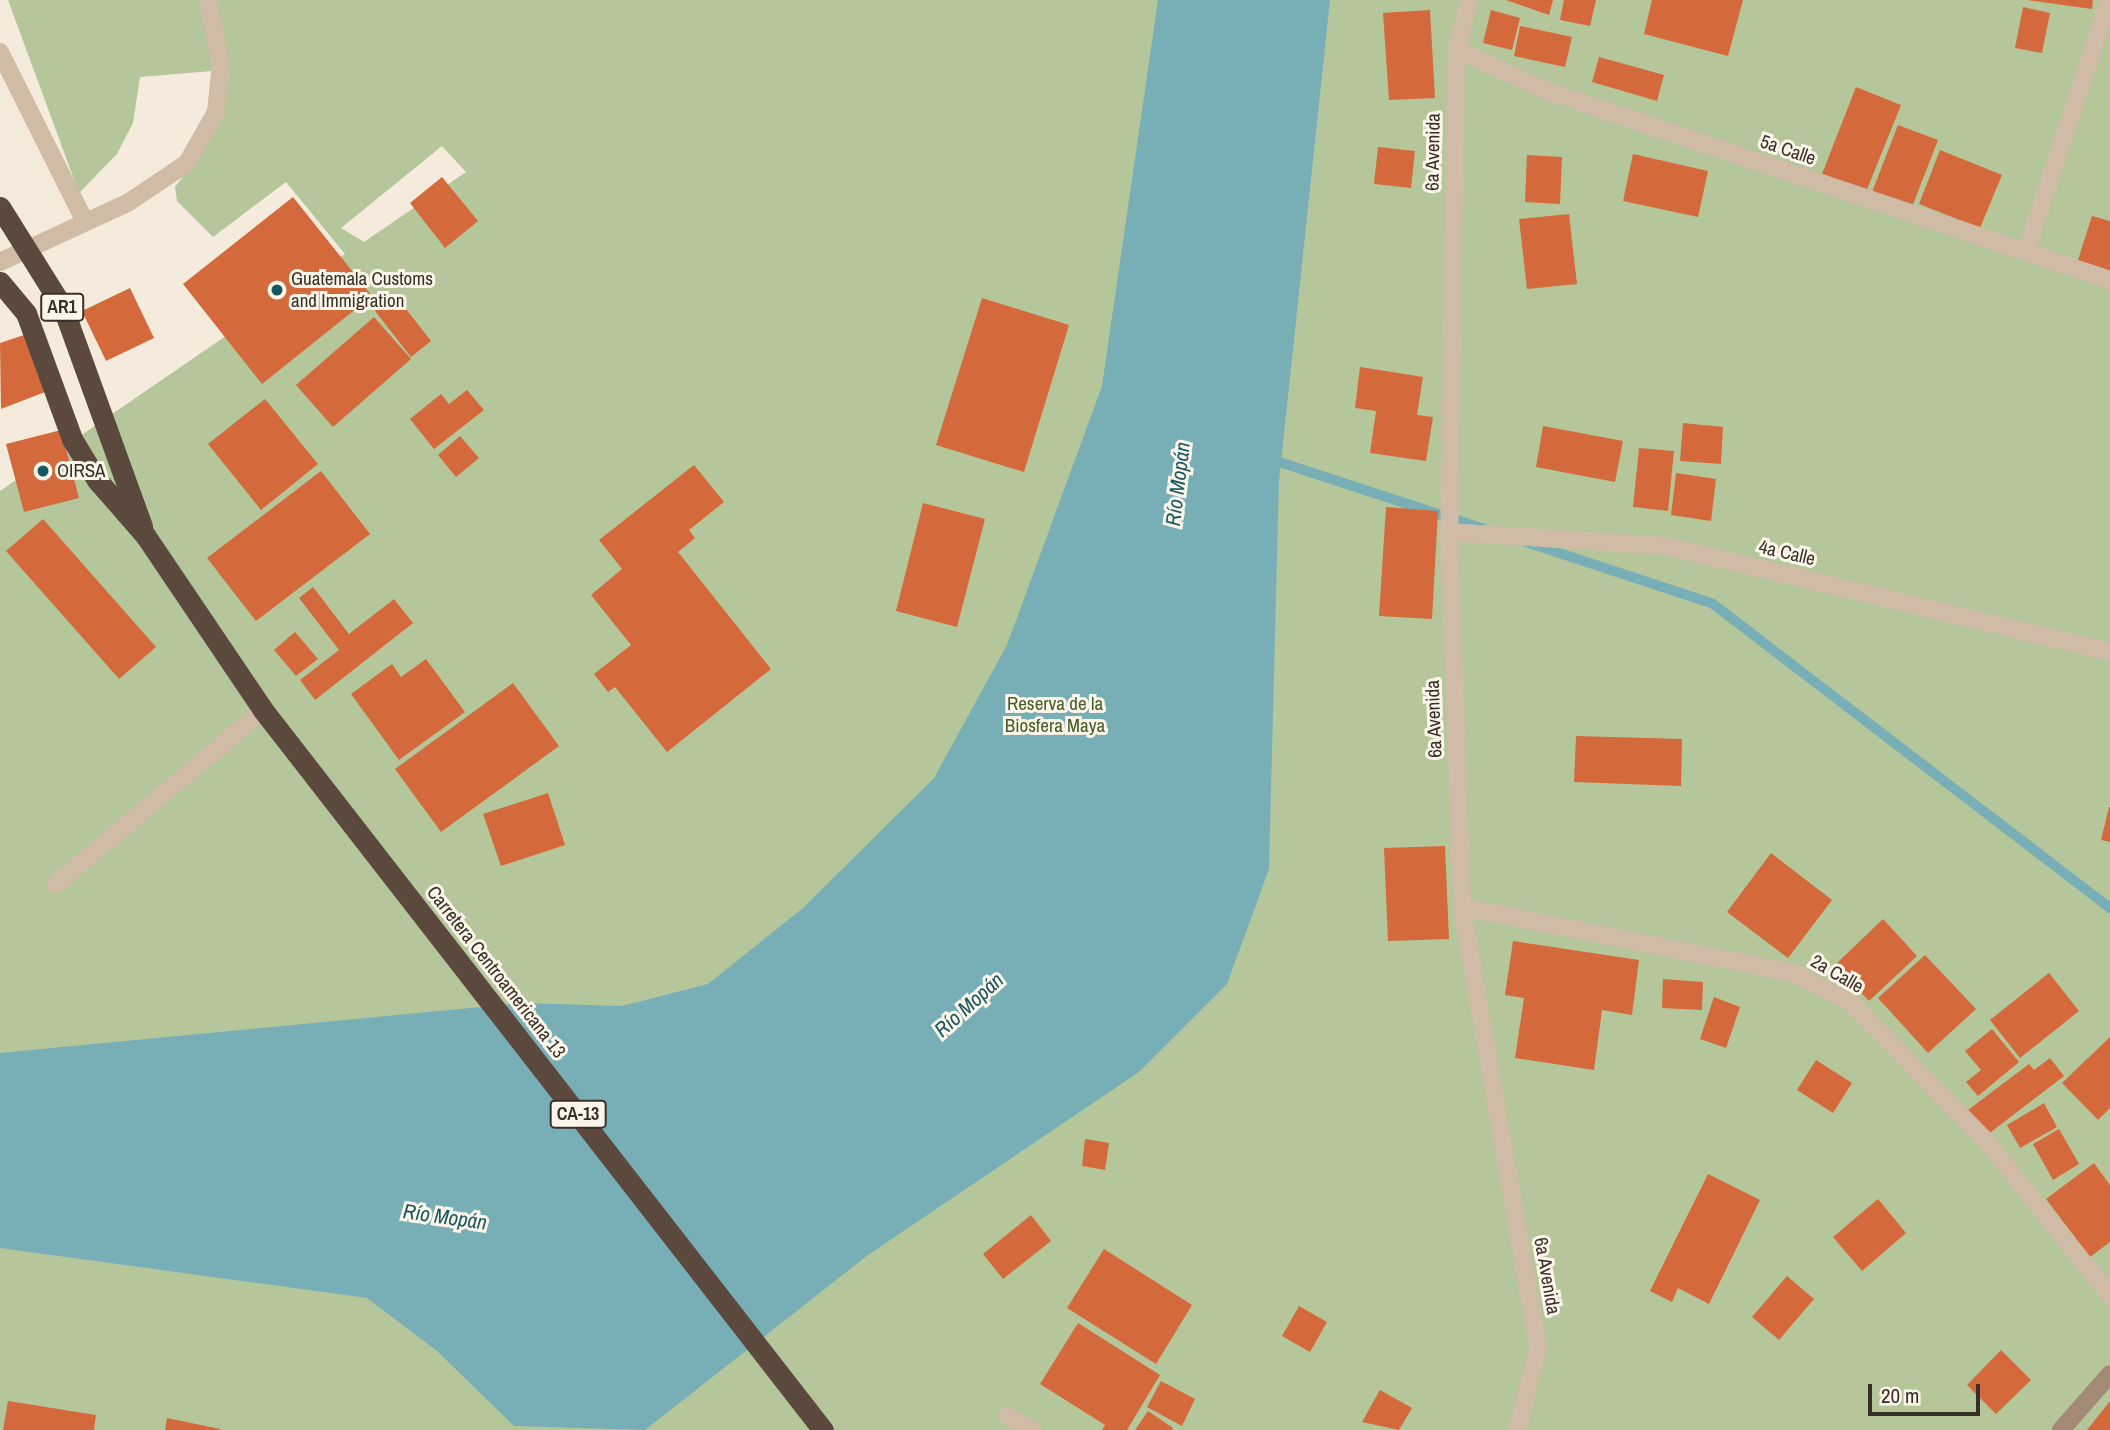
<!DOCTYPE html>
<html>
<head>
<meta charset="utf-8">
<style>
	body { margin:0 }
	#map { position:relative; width:2110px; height:1430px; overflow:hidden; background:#f5ebdc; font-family:"Archivo Narrow",sans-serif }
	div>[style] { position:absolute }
	.green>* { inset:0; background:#b5c69a }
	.water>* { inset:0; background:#78afb6 }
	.stream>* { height:10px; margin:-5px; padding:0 5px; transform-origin:5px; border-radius:5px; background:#78afb6 }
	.building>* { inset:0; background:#d46a3c }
	.lane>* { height:18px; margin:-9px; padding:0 9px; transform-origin:9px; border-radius:9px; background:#cfbba6 }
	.street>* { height:18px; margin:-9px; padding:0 9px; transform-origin:9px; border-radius:9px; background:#cfbba6 }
	.secondary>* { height:18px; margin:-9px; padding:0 9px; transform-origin:9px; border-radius:9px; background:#a38a77 }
	.highway>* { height:21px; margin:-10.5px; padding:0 10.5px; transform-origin:10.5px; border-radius:10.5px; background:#5c493e }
	.dots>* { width:19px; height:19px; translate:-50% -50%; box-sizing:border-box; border:4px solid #fcf5ea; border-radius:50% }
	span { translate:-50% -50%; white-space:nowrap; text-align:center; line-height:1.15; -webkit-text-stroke:6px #fcf5ea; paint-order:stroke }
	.shield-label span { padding:2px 5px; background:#fcf5ea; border:2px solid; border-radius:5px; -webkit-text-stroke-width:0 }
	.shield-label { font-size:18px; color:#3a2f28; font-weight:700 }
	.street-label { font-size:19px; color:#3a2f28 }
	.poi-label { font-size:19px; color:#3a2f28 }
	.left { translate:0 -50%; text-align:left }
	.park-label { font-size:19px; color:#465c29 }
	.water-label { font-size:21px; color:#185861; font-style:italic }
	.scale { position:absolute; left:1868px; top:1384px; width:112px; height:32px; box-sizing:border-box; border:4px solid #3a2f28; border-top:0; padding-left:9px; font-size:21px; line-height:24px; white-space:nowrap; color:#3a2f28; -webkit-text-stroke:5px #fcf5ea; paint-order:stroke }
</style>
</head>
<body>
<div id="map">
	<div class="green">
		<i style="clip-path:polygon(evenodd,8px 0,2110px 0,2110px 1430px,0 1430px,0 491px,345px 254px,286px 182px,213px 237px,177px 201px,175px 187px,205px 147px,224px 70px,140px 77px,133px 123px,117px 154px,79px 193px,8px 0,442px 146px,466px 172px,364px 242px,341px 228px,442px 146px)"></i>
	</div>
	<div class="water">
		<i style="clip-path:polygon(1158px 0,1330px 0,1279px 481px,1269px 869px,1227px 984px,1139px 1072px,868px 1255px,645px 1430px,514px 1426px,437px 1351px,367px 1298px,0 1248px,0 1053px,522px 1003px,622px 1006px,708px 984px,803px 908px,934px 778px,1007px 645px,1102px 386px)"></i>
	</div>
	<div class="stream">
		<i style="left:1270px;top:459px;width:225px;rotate:18.1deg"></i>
		<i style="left:1526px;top:542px;width:197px;rotate:18.3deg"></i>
		<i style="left:1713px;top:604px;width:500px;rotate:37.44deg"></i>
	</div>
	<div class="building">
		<i style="clip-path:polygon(1506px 0,1553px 0,1549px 15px)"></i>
		<i style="clip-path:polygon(1564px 0,1596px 0,1590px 26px,1560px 20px)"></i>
		<i style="clip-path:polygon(1652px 0,1743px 0,1728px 56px,1644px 34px)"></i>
		<i style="clip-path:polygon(2027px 0,2093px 0,2092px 9px)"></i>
		<i style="clip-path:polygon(2023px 7px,2050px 13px,2042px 53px,2015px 48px)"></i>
		<i style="clip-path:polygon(1430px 10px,1435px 98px,1389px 100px,1383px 13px)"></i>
		<i style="clip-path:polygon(1491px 10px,1520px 18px,1512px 50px,1483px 43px)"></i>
		<i style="clip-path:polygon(1520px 26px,1572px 37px,1565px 67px,1514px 56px)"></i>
		<i style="clip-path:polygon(1599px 57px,1664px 75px,1657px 101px,1592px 82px)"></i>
		<i style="clip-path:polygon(1856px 87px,1901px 105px,1866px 192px,1822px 174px)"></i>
		<i style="clip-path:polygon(1898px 125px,1938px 140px,1912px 207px,1872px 192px)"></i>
		<i style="clip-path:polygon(1378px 147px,1415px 151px,1411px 188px,1374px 184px)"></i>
		<i style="clip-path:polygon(1940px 150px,2002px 175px,1980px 228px,1919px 204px)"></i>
		<i style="clip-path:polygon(1633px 154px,1708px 171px,1698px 217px,1623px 201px)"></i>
		<i style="clip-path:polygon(1527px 155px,1562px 157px,1560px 204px,1525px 202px)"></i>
		<i style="clip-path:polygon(442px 177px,478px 221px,445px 248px,410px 203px)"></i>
		<i style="clip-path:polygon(293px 197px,372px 296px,262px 384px,183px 284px)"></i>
		<i style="clip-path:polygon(1569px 214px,1577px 284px,1527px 289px,1519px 219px)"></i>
		<i style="clip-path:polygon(2092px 216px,2110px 221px,2110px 274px,2077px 263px)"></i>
		<i style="clip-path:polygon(130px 288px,154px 338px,106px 361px,82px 311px)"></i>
		<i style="clip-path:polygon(395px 295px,431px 341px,411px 357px,375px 311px)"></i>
		<i style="clip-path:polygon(982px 298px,1069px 325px,1024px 472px,936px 445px)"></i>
		<i style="clip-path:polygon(374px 317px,411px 359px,333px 427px,296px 385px)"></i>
		<i style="clip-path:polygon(24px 335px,45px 392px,1px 409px,0 343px)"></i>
		<i style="clip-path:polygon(1360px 367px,1423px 377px,1417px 415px,1433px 417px,1426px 461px,1370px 453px,1376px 411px,1355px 408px)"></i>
		<i style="clip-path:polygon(467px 390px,484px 410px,434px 449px,410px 419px,441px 394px,449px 404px)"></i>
		<i style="clip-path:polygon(265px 399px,318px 464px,261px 510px,208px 444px)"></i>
		<i style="clip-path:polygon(1683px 423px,1723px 427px,1721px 464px,1680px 461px)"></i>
		<i style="clip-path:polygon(1543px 426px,1623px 441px,1615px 482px,1536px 467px)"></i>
		<i style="clip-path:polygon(61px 430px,79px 498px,24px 512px,6px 444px)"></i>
		<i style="clip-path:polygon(460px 436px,479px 458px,456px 477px,438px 455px)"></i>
		<i style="clip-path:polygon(1639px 448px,1674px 451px,1668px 511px,1633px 507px)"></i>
		<i style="clip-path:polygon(694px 465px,724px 502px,689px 530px,695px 538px,678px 552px,771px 669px,667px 752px,615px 687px,608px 692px,594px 674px,631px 645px,591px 595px,622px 569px,599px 540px)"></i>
		<i style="clip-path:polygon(321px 471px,370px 534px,256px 621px,207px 558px)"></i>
		<i style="clip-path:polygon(1676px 473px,1716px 479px,1711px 521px,1671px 515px)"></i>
		<i style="clip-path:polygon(923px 503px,985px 519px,957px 627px,896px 611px)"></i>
		<i style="clip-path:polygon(1386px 507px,1438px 511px,1432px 619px,1379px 616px)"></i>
		<i style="clip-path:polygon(43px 519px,156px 647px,119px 679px,6px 551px)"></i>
		<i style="clip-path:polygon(313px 587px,349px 634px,394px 599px,413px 623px,315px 700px,300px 680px,339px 650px,299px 598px)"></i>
		<i style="clip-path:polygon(295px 632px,318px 659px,296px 676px,274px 650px)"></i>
		<i style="clip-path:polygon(426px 659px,465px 712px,399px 760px,351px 694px,392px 664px,401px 677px)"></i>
		<i style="clip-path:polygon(513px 683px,559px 746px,441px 832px,395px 769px)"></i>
		<i style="clip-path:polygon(1576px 736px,1682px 739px,1681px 786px,1574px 782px)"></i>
		<i style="clip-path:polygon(548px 793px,565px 845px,501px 866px,483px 814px)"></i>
		<i style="clip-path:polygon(2109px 807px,2110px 807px,2110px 842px,2101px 840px)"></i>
		<i style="clip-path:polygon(1445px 846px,1449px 939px,1388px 941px,1384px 848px)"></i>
		<i style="clip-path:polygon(1771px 853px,1832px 900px,1788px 958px,1727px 912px)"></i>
		<i style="clip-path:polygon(1883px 919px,1917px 956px,1869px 1001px,1835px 965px)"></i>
		<i style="clip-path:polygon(1513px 941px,1639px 960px,1632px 1015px,1602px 1010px,1594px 1070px,1515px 1058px,1524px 998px,1505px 995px)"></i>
		<i style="clip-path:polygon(1925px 955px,1976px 1009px,1928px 1053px,1878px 998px)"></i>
		<i style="clip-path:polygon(2049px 973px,2079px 1011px,2020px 1058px,1990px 1020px)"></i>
		<i style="clip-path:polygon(1663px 979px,1703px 982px,1702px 1010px,1662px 1008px)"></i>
		<i style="clip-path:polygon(1714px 997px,1740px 1007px,1726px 1048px,1700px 1039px)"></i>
		<i style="clip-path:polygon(1992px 1029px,2019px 1062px,1978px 1096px,1966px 1082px,1981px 1070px,1965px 1051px)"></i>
		<i style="clip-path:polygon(2110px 1037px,2110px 1108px,2098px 1120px,2062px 1083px)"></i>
		<i style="clip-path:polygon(2050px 1058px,2064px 1076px,1987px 1135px,1968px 1110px,2029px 1064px,2034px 1070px)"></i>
		<i style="clip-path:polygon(1816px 1060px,1852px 1083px,1833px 1113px,1797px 1090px)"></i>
		<i style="clip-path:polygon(2044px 1103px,2057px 1127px,2020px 1148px,2007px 1125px)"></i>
		<i style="clip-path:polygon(2059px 1129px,2079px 1164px,2053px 1180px,2033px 1144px)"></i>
		<i style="clip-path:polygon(1085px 1139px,1109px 1143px,1105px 1170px,1082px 1166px)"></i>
		<i style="clip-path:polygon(2094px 1163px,2110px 1185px,2110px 1242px,2090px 1257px,2046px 1199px)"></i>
		<i style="clip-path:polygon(1708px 1174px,1760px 1200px,1709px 1304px,1678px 1288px,1672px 1302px,1650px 1291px)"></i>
		<i style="clip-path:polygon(1878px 1199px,1906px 1233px,1862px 1271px,1833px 1237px)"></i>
		<i style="clip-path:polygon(1031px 1215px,1051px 1241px,1003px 1279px,983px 1254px)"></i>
		<i style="clip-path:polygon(1104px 1249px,1192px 1305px,1156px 1364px,1067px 1308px)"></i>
		<i style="clip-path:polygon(1787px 1276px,1814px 1299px,1779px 1340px,1752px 1317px)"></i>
		<i style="clip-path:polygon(1299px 1306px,1327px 1322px,1310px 1352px,1282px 1336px)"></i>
		<i style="clip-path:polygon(1078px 1323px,1160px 1375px,1127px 1430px,1102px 1430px,1105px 1425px,1040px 1384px)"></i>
		<i style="clip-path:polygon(2001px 1350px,2031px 1380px,1996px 1414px,1967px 1385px)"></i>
		<i style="clip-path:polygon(1161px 1381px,1195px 1399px,1182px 1426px,1147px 1407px)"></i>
		<i style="clip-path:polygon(1380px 1390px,1412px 1408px,1399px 1430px,1362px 1422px)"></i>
		<i style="clip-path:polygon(8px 1401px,96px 1415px,94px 1430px,3px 1430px)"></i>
		<i style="clip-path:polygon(2110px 1401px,2110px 1430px,2087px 1430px)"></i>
		<i style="clip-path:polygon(1148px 1411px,1173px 1428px,1172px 1430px,1135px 1430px)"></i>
		<i style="clip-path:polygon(167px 1418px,220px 1429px,220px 1430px,165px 1430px)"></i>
	</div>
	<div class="lane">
		<i style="left:0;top:52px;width:190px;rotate:63.4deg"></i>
		<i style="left:56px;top:884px;width:270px;rotate:-40deg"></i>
	</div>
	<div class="street">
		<i style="left:1469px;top:0;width:51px;rotate:104.9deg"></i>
		<i style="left:1456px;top:49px;width:483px;rotate:90.8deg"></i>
		<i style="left:1449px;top:532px;width:375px;rotate:88deg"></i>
		<i style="left:1462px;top:907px;width:448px;rotate:80.2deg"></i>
		<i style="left:1538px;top:1348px;width:85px;rotate:104.4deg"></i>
		<i style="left:1456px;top:49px;width:100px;rotate:24.8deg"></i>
		<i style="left:1547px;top:91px;width:594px;rotate:18.56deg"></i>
		<i style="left:2026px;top:252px;width:265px;rotate:-71.8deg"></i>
		<i style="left:0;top:262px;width:142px;rotate:-24.9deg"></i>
		<i style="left:129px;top:202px;width:70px;rotate:-33.9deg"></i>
		<i style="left:187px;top:163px;width:59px;rotate:-60.4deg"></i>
		<i style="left:216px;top:112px;width:48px;rotate:-84.1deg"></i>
		<i style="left:221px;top:64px;width:65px;rotate:-101.5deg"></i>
		<i style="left:1449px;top:532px;width:217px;rotate:3.7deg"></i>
		<i style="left:1666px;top:546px;width:456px;rotate:13.4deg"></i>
		<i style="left:1462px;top:907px;width:338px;rotate:11.3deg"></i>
		<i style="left:1793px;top:973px;width:65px;rotate:27.3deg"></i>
		<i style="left:1851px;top:1003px;width:196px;rotate:45.6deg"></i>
		<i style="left:1988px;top:1143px;width:196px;rotate:51.4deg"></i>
		<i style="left:1007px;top:1416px;width:29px;rotate:29deg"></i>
	</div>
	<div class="secondary">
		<i style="left:2061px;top:1430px;width:74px;rotate:-48.8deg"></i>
	</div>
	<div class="highway">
		<i style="left:0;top:207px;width:119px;rotate:58deg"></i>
		<i style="left:63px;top:308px;width:232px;rotate:70.1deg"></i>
		<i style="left:0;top:282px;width:40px;rotate:50deg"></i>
		<i style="left:26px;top:313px;width:134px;rotate:69.9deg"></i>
		<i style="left:72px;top:439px;width:48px;rotate:58.6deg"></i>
		<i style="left:97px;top:480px;width:73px;rotate:48.9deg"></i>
		<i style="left:145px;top:535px;width:211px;rotate:56deg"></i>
		<i style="left:263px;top:710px;width:912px;rotate:52.13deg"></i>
	</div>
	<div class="dots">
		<i style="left:277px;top:290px;background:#185861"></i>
		<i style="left:43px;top:471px;background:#185861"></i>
	</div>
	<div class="shield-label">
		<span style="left:62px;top:307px">AR1</span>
		<span style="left:578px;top:1114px">CA-13</span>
	</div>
	<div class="street-label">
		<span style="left:1788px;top:150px;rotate:19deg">5a Calle</span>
		<span style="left:1433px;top:152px;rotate:-89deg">6a Avenida</span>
		<span style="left:1787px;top:553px;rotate:13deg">4a Calle</span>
		<span style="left:1434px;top:719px;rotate:-92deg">6a Avenida</span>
		<span style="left:496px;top:972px;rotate:52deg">Carretera Centroamericana 13</span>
		<span style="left:1837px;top:974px;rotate:30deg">2a Calle</span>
		<span style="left:1547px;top:1276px;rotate:80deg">6a Avenida</span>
	</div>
	<div class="poi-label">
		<span class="left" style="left:291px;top:290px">Guatemala Customs<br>and Immigration</span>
		<span class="left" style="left:57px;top:471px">OIRSA</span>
	</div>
	<div class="park-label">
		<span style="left:1055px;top:715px">Reserva de la<br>Biosfera Maya</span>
	</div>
	<div class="water-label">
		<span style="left:1178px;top:484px;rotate:-83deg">Río Mopán</span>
		<span style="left:969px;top:1005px;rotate:-42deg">Río Mopán</span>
		<span style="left:445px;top:1217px;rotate:8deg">Río Mopán</span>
	</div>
	<div class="scale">20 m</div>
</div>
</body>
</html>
